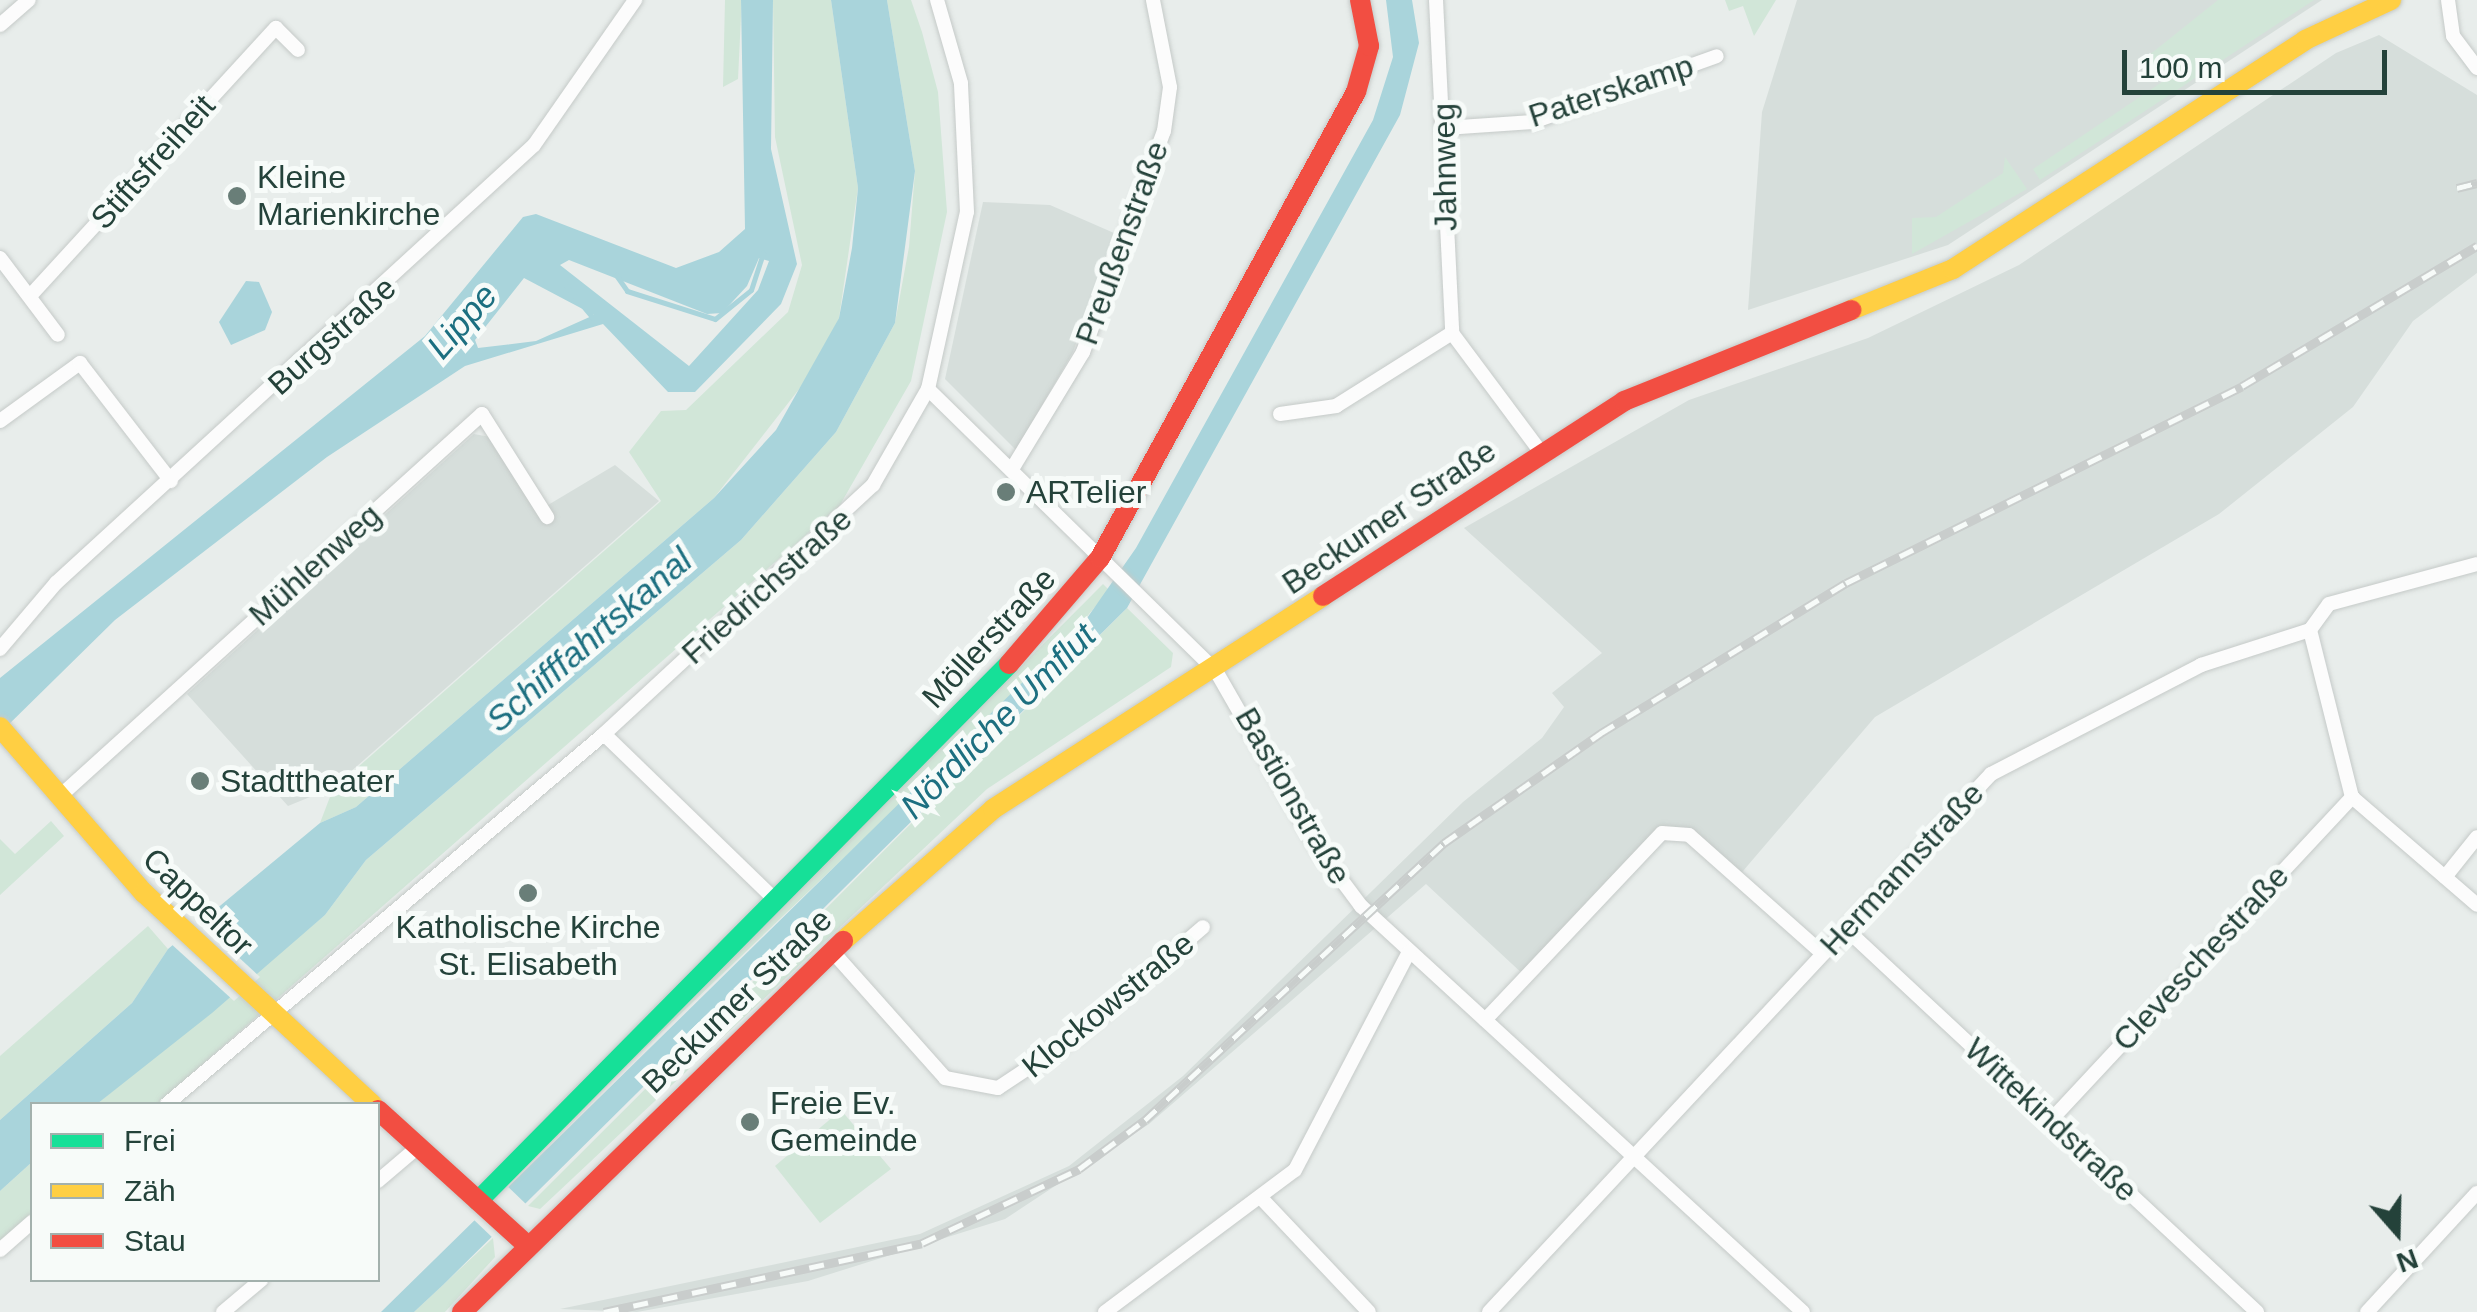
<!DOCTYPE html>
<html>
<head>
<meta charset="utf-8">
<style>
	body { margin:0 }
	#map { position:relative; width:2477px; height:1312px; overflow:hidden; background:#e8edeb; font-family:Arial,sans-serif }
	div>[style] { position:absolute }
	.built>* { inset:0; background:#d6dedb }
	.green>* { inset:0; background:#d1e6d8 }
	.water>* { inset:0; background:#a9d4db }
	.pier>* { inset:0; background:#e8edeb }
	.stream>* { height:5px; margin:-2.5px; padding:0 2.5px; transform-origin:2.5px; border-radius:2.5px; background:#a9d4db }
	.roads { filter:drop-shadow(0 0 2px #c5cac8) drop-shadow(0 0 2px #c5cac8) }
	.street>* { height:14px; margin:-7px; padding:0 7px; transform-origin:7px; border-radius:7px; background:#fcfcfc }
	.fast>* { height:20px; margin:-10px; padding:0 10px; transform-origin:10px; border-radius:10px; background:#16e098 }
	.slow>* { height:20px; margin:-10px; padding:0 10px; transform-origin:10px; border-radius:10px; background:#ffcf43 }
	.jam>* { height:20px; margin:-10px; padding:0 10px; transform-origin:10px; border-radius:10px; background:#f24e42 }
	.rail>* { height:9px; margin-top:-4.5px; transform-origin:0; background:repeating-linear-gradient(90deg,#f7fbf9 0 15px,#c9cdcc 0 30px); box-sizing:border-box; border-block:2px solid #c9cdcc }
	.dots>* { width:28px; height:28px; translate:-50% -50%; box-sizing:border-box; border:5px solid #f7fbf9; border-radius:50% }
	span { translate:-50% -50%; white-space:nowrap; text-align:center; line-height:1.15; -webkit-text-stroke:10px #f7fbf9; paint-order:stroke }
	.street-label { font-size:32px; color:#24423a }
	.poi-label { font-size:32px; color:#24423a }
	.left { translate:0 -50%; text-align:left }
	.water-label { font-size:35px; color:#1c6f80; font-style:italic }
	.legend { position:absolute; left:30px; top:1102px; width:350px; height:180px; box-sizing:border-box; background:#f7fbf9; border:2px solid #a3b1ad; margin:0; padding:12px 18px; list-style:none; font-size:30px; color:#24423a }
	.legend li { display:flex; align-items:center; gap:20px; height:50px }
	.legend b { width:50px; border:2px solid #a3b1ad }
	.north { position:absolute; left:2347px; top:1182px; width:100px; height:100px; -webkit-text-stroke:8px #f7fbf9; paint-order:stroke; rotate:160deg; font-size:28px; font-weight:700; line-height:40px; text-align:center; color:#24423a }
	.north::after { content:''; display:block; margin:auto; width:35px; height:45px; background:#24423a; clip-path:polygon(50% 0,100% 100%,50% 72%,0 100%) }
	.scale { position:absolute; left:2122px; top:50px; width:265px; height:45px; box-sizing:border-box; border:5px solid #24423a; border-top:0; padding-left:12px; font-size:30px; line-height:35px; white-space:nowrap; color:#24423a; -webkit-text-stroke:8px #f7fbf9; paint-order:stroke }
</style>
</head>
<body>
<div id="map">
	<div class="built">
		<i style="clip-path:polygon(1797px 0,2322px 0,1948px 245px,1748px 310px,1762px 112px)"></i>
		<i style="clip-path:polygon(2379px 35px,2477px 95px,2477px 273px,2413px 321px,2353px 407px,2219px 514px,1875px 717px,1737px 878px,1689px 835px,1662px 833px,1526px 977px,1426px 884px,1149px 1124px,1005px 1219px,808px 1281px,637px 1312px,560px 1309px,920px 1234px,1069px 1166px,1183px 1076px,1463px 802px,1542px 738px,1564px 707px,1552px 693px,1602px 653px,1464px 528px,1689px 400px,1868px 338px,2019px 265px,2336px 53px)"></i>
		<i style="clip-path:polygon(983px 202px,1050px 205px,1114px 233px,1073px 352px,1016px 450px,945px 379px)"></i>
		<i style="clip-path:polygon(474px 434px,490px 437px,538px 511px,615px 465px,659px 501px,332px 788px,288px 806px,187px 694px)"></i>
	</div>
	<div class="green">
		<i style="clip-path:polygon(725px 0,741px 0,741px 17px,738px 79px,723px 87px)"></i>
		<i style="clip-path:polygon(773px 0,831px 0,858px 188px,839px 318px,814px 370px,714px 498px,356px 807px,320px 823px,333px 789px,661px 501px,629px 452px,661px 411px,686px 410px,788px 312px,802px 265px,775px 137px)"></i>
		<i style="clip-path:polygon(887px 0,911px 0,922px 32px,938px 92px,947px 212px,911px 381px,840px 505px,157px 1104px,97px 1104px,325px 915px,366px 860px,741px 540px,836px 432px,895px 323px,909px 247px,915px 171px)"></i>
		<i style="clip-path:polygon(1725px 0,1776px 0,1754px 36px,1743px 6px,1729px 11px)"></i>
		<i style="clip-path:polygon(2218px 0,2314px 0,2040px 180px,2033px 169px,2162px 82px,2148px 56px)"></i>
		<i style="clip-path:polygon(2005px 157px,2027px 189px,1912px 254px,1912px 218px,1936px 217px,2003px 173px)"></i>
		<i style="clip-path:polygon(1103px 584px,1109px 590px,1050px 661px,537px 1151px)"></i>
		<i style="clip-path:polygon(1127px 608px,1173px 653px,1171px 667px,987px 789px,540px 1209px,528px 1206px)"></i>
		<i style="clip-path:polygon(51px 821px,64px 836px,0 895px,0 839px,15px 854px)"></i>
		<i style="clip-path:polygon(148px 926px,168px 949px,132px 1003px,0 1120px,0 1056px)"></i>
		<i style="clip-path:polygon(841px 1110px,891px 1169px,820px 1223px,775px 1166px)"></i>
		<i style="clip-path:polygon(32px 1162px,32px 1213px,0 1241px,0 1191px)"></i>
		<i style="clip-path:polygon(493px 1238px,495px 1257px,445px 1312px,414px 1312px)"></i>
	</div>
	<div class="water">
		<i style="clip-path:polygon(evenodd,741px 0,773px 0,771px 149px,797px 264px,781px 304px,695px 392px,668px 392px,603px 324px,465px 366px,327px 457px,115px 620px,0 733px,0 678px,425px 336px,523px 217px,536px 214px,676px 268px,719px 252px,745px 229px,741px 0,759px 258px,769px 261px,758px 290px,689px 366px,560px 265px,569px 260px,707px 314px,722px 313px,747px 286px,759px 258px,741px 0,524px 278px,594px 315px,536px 341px,478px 348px,475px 340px,524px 278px)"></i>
		<i style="clip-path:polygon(831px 0,887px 0,915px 171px,895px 323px,836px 432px,741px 540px,366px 860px,325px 915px,212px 1013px,97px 1104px,32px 1104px,32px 1162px,0 1191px,0 1120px,132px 1003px,168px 949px,320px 823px,356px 807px,714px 498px,776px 430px,839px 318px,852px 248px,858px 188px)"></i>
		<i style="clip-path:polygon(1386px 0,1412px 0,1419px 43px,1400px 115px,1127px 608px,444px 1284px,414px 1312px,381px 1312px,1085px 621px,1136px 548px,1373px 120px,1393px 57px)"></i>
		<i style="clip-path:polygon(246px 281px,259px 282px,272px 312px,265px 330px,231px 345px,219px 322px)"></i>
	</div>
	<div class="pier">
		<i style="clip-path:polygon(196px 918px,260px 977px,234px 1001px,169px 942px)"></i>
		<i style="clip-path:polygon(505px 1184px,528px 1206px,495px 1240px,472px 1218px)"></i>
	</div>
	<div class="stream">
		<i style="left:616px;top:275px;width:19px;rotate:55deg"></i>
		<i style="left:627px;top:291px;width:92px;rotate:17.7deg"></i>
		<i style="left:715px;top:319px;width:46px;rotate:-38.9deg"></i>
		<i style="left:751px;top:290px;width:39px;rotate:-72deg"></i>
		<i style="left:567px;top:287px;width:40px;rotate:50deg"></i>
	</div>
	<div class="roads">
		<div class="street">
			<i style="left:1436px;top:0;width:333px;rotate:87.2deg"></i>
			<i style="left:1452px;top:333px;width:147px;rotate:53.3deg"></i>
			<i style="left:2448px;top:0;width:36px;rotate:82deg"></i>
			<i style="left:2453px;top:36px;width:40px;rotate:53deg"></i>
			<i style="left:0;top:25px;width:38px;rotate:-41deg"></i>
			<i style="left:1445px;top:128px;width:88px;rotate:-3.9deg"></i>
			<i style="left:1533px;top:122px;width:195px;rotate:-19.7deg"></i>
			<i style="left:0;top:258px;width:96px;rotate:53deg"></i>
			<i style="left:30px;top:296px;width:364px;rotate:-47.5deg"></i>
			<i style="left:276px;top:28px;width:31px;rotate:45deg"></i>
			<i style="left:928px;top:389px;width:403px;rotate:44.4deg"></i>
			<i style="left:1216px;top:671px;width:203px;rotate:60.2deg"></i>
			<i style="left:1317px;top:847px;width:74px;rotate:53.3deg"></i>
			<i style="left:1361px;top:906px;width:600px;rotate:42.57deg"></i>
			<i style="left:1280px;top:414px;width:57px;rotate:-8.1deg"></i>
			<i style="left:1336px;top:406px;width:137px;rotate:-32.2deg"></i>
			<i style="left:0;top:421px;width:99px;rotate:-35.9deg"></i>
			<i style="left:80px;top:363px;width:149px;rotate:52.4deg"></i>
			<i style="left:1012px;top:469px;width:137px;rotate:-58.7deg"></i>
			<i style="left:1083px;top:352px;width:235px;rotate:-69.9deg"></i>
			<i style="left:1164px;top:131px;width:44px;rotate:-82.2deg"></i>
			<i style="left:1170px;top:87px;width:89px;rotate:-101.1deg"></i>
			<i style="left:2310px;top:630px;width:172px;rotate:75.9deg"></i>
			<i style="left:2352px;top:797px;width:165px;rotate:40.8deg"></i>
			<i style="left:0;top:649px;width:87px;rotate:-49.7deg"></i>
			<i style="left:56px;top:583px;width:648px;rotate:-42.5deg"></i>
			<i style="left:534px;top:145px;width:177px;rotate:-55.1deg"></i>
			<i style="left:604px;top:734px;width:233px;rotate:44.1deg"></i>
			<i style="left:58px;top:798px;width:572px;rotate:-42.17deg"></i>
			<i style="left:482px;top:414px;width:122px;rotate:57.7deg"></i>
			<i style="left:2445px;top:877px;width:51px;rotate:-51.3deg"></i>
			<i style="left:1846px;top:929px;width:562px;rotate:42.98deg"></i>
			<i style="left:832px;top:951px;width:170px;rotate:48.3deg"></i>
			<i style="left:945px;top:1078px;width:54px;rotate:10.7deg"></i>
			<i style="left:998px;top:1088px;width:96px;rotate:-33.5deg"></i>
			<i style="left:1078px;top:1035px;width:165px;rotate:-40.8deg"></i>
			<i style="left:1485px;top:1020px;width:257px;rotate:-46.6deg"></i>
			<i style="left:1662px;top:833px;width:27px;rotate:4deg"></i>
			<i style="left:1689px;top:835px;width:179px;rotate:41.6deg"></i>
			<i style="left:167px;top:1104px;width:573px;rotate:-40.25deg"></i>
			<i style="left:604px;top:734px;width:367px;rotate:-42.8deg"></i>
			<i style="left:873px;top:485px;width:111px;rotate:-60.2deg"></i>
			<i style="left:928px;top:389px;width:181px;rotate:-77.6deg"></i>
			<i style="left:967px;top:212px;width:129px;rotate:-92.7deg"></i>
			<i style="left:961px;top:83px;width:86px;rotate:-106.1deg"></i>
			<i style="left:2051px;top:1120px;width:442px;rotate:-47deg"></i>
			<i style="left:378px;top:1181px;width:52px;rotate:-40.4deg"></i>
			<i style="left:1263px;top:1200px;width:154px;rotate:46.6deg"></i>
			<i style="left:0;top:1250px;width:43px;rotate:-41.2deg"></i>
			<i style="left:223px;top:1312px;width:50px;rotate:-40.1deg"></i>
			<i style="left:1105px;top:1312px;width:237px;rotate:-36.8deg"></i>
			<i style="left:1295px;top:1170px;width:246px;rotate:-62.4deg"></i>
			<i style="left:1489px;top:1312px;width:736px;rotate:-46.98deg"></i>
			<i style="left:1991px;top:774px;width:237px;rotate:-27.4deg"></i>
			<i style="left:2201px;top:665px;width:114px;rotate:-17.8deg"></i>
			<i style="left:2310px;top:630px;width:32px;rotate:-54deg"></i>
			<i style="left:2329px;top:604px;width:153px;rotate:-15.1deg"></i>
			<i style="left:2367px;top:1312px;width:162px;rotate:-47.3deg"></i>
		</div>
		<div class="fast">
			<i style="left:478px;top:1201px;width:755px;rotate:-45.32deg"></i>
		</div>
		<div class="slow">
			<i style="left:1851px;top:310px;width:110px;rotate:-21.9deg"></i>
			<i style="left:1953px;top:269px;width:420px;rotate:-33deg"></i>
			<i style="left:2305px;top:40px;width:95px;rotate:-24.9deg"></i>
			<i style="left:0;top:727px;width:220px;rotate:49.1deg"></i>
			<i style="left:144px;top:893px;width:311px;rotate:42.8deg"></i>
			<i style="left:843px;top:941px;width:200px;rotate:-41.3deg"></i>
			<i style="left:993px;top:809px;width:393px;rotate:-32.8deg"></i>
		</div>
		<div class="jam">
			<i style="left:1323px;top:596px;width:359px;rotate:-32.9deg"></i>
			<i style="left:1624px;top:401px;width:245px;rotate:-21.8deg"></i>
			<i style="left:1009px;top:664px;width:140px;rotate:-49.4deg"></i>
			<i style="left:1100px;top:558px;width:532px;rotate:-61.22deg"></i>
			<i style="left:1356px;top:92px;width:48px;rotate:-74.2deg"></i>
			<i style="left:1369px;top:46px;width:47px;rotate:-101.1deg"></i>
			<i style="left:378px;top:1110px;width:201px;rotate:42.2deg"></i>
			<i style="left:462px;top:1312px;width:532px;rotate:-44.24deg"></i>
		</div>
	</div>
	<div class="rail">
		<i style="left:2457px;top:188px;width:21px;rotate:-14deg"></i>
		<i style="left:604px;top:1312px;width:325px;rotate:-12.2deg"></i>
		<i style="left:922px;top:1243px;width:174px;rotate:-25.2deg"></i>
		<i style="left:1079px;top:1169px;width:82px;rotate:-36.6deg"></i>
		<i style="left:1145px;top:1120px;width:408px;rotate:-42.8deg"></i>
		<i style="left:1444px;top:843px;width:192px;rotate:-35deg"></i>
		<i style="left:1601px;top:733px;width:287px;rotate:-31.5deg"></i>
		<i style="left:1846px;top:583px;width:442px;rotate:-26.4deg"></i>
		<i style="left:2242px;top:386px;width:274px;rotate:-30.8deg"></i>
	</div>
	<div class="dots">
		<i style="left:237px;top:196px;background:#697e78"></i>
		<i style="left:1006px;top:492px;background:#697e78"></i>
		<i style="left:200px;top:781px;background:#697e78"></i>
		<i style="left:528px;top:893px;background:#697e78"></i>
		<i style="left:750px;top:1122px;background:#697e78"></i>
	</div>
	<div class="street-label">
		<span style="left:1611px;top:91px;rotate:-18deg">Paterskamp</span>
		<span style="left:153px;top:162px;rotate:-48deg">Stiftsfreiheit</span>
		<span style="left:1445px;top:167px;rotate:-91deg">Jahnweg</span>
		<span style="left:1122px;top:243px;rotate:-70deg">Preußenstraße</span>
		<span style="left:332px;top:336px;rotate:-42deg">Burgstraße</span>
		<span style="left:1389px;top:517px;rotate:-34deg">Beckumer Straße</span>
		<span style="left:315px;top:565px;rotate:-42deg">Mühlenweg</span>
		<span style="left:767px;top:586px;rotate:-42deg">Friedrichstraße</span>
		<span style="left:989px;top:638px;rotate:-47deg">Möllerstraße</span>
		<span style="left:1293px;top:796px;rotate:60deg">Bastionstraße</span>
		<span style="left:1902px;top:869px;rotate:-47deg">Hermannstraße</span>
		<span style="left:198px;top:902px;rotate:44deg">Cappeltor</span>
		<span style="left:2201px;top:958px;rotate:-47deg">Cleveschestraße</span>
		<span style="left:737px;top:1001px;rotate:-44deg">Beckumer Straße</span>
		<span style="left:1108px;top:1005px;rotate:-39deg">Klockowstraße</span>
		<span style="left:2051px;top:1120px;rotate:43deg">Wittekindstraße</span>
	</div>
	<div class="poi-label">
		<span class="left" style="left:257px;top:196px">Kleine<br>Marienkirche</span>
		<span class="left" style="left:1026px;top:492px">ARTelier</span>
		<span class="left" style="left:220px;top:781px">Stadttheater</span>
		<span style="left:528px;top:946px">Katholische Kirche<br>St. Elisabeth</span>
		<span class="left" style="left:770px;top:1122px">Freie Ev.<br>Gemeinde</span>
	</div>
	<div class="water-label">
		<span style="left:462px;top:321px;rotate:-49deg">Lippe</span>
		<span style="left:589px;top:640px;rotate:-41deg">Schifffahrtskanal</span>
		<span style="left:998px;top:721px;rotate:-45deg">Nördliche Umflut</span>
	</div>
	<ul class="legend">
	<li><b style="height:12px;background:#16e098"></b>Frei</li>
	<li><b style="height:12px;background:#ffcf43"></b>Zäh</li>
	<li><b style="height:12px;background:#f24e42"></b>Stau</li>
	</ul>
	<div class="north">N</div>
	<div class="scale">100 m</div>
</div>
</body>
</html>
